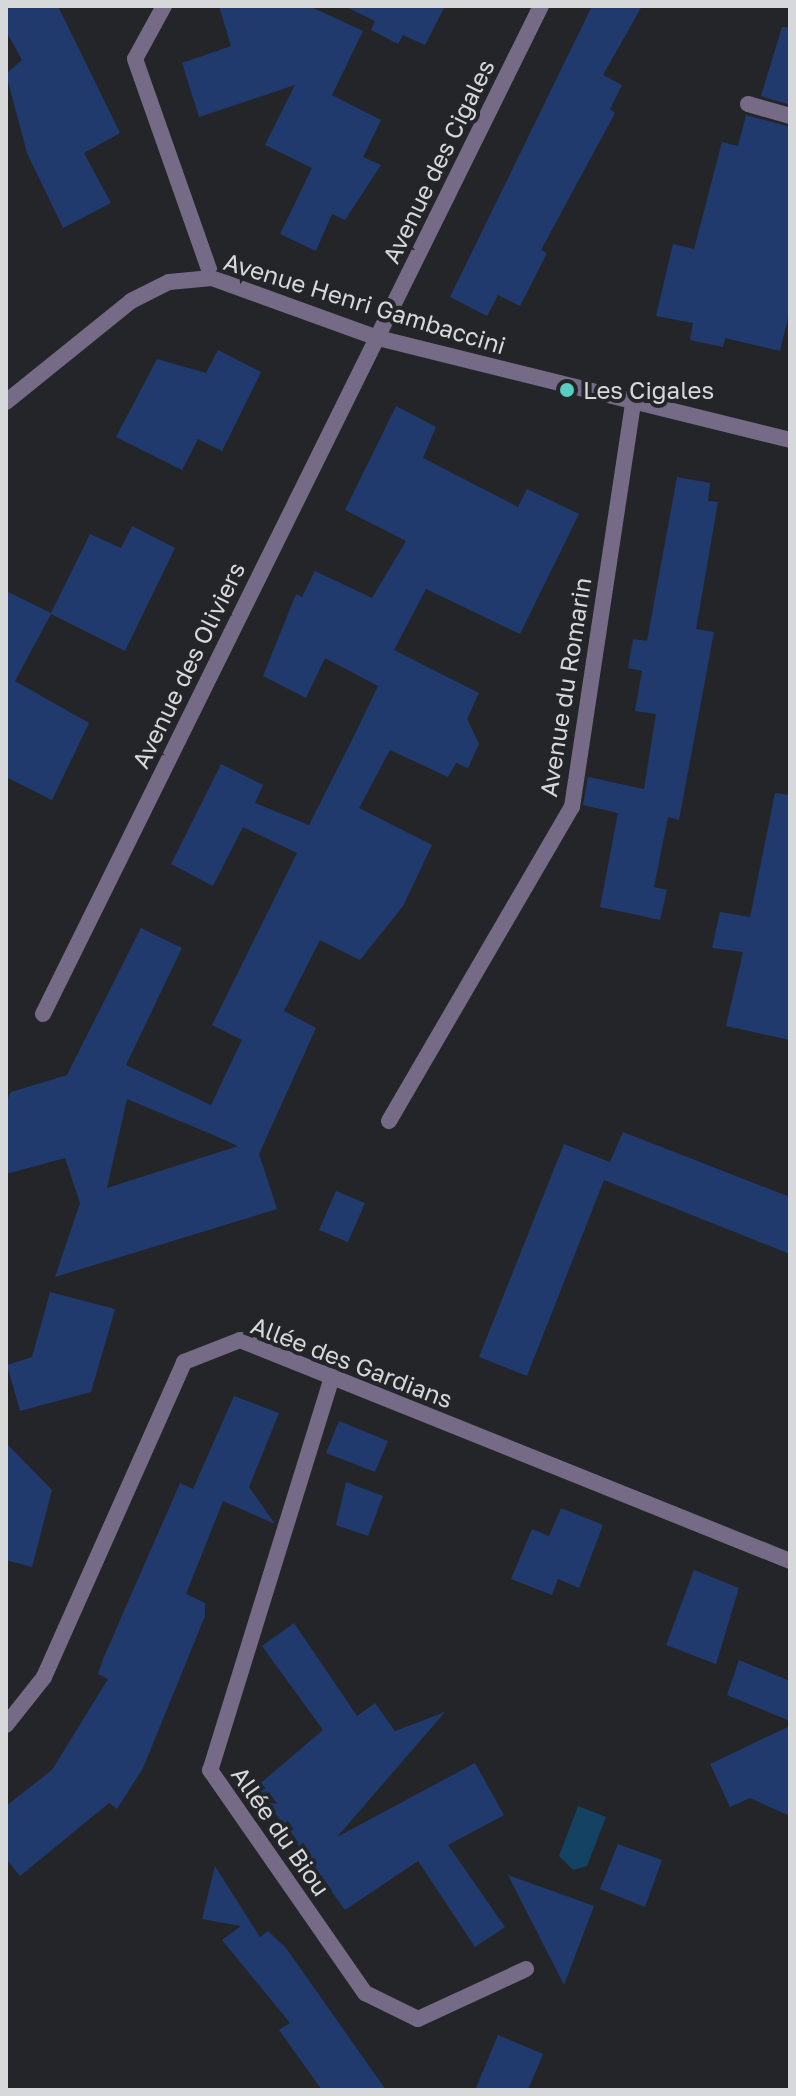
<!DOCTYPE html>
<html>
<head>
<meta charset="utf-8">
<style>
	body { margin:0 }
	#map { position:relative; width:796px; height:2096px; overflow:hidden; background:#242529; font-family:"Golos Text",sans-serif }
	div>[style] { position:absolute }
	.water>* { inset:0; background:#144263 }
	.building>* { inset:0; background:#203a6d }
	.minor>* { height:16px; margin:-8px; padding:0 8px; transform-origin:8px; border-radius:8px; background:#756b86 }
	.dots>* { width:22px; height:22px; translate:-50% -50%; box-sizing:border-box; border:4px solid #242529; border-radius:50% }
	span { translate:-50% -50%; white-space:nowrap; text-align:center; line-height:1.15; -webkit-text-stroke:8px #242529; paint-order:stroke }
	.street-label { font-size:24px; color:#d7d8da }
	.poi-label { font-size:24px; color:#d7d8da }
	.left { translate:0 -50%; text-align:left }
	.frame { position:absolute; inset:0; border:8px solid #d7d8da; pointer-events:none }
</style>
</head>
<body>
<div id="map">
	<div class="water">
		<i style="clip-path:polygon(578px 1806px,606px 1817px,587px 1866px,573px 1870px,559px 1856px)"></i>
	</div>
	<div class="building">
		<i style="clip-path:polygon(6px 6px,58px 6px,120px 133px,84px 153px,111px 203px,63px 228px,27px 153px,6px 74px,22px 60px,6px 31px)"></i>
		<i style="clip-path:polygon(219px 6px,309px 6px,363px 31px,332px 95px,381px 120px,363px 157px,381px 165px,345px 220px,332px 214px,316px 251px,280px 234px,312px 168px,265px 145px,295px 85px,199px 117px,182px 63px,231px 46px)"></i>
		<i style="clip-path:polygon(344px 6px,445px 6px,425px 45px,403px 35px,398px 44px,371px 30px,375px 21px)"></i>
		<i style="clip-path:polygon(592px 6px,642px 6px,603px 75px,622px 85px,610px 109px,615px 113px,541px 250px,547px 253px,520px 306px,498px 295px,487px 316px,450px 297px)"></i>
		<i style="clip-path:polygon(782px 27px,790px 28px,790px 105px,761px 96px)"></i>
		<i style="clip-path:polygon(746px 115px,790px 127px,790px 309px,780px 351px,725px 338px,723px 347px,690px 340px,693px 323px,656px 316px,673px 244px,694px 249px,722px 142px,738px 146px)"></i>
		<i style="clip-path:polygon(218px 350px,261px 372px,222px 451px,198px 439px,182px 470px,116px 437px,157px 359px,206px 373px)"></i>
		<i style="clip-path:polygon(evenodd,396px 406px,436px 427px,423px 458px,518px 507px,527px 489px,579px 514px,520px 634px,426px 589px,394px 650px,479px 693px,467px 719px,479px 744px,468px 768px,456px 763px,448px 777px,390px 750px,359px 808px,432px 845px,403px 906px,360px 960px,320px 940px,284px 1011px,316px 1028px,259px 1154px,277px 1209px,55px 1277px,80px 1203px,65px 1158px,6px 1174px,6px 1101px,11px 1092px,67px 1075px,141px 928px,182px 948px,126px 1065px,211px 1105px,242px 1040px,212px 1025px,297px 853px,243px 827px,213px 886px,171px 864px,221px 764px,263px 785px,255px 803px,309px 825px,353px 738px,378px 686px,325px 658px,306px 698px,263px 676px,296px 594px,302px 597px,315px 571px,372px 598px,406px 541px,345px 510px,396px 406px,127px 1099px,211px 1134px,238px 1146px,107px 1188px,127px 1099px)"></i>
		<i style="clip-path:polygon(677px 477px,710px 483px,708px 501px,718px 502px,696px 629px,714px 632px,679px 820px,668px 817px,654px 887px,667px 890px,660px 920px,600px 907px,618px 813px,583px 805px,588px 777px,644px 789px,656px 714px,635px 711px,642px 671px,628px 668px,633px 639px,647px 641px)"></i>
		<i style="clip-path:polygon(132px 526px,175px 548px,125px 651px,51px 614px,15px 681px,89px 723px,52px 800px,6px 777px,6px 591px,51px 613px,90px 534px,121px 548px)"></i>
		<i style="clip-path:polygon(775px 793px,790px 795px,790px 1040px,726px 1026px,743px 952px,712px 948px,720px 912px,750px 917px)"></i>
		<i style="clip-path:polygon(623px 1132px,790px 1197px,790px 1254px,604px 1180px,527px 1376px,479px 1357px,564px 1144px,610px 1162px)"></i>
		<i style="clip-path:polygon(336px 1191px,365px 1203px,348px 1242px,319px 1230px)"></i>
		<i style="clip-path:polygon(50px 1292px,115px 1309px,91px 1392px,20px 1411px,7px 1365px,32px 1357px)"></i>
		<i style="clip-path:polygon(234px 1396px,279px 1413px,249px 1487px,275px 1524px,223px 1501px,186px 1594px,205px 1603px,205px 1616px,143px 1768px,117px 1809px,109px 1803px,20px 1876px,6px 1859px,6px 1806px,52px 1770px,108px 1679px,98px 1674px,103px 1659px,180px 1483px,193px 1489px)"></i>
		<i style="clip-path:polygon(339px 1421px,388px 1441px,375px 1472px,326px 1453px)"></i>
		<i style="clip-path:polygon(6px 1443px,52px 1490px,32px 1567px,6px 1560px)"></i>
		<i style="clip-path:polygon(346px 1482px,383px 1496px,368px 1536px,336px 1525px)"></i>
		<i style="clip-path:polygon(561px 1508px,603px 1525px,579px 1588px,558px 1579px,552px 1595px,511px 1579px,532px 1529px,549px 1536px)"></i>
		<i style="clip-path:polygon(694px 1570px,739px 1588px,716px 1664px,666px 1645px)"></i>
		<i style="clip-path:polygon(294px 1623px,357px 1716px,375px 1703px,395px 1731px,445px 1712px,337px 1837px,475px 1763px,504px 1815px,448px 1845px,505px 1927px,475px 1947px,418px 1861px,345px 1910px,256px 1787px,323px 1730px,262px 1646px)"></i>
		<i style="clip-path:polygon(739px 1660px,790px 1681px,790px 1721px,727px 1695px)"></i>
		<i style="clip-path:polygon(790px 1726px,790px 1816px,750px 1798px,730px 1807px,710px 1764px)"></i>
		<i style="clip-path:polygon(618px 1844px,662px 1860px,645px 1907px,600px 1889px)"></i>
		<i style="clip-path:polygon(215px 1866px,260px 1937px,268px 1931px,286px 1948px,386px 2090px,322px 2090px,279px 2030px,290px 2023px,222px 1940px,241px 1926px,202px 1919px)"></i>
		<i style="clip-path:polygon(508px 1875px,594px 1906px,564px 1985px)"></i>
		<i style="clip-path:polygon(498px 2035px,543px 2054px,528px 2090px,475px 2090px)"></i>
	</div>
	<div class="minor">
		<i style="left:164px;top:6px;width:60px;rotate:118.7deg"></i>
		<i style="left:135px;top:59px;width:232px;rotate:70.6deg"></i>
		<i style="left:748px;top:104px;width:44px;rotate:15.9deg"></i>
		<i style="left:6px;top:402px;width:161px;rotate:-38.9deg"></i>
		<i style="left:131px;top:301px;width:42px;rotate:-26.6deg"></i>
		<i style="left:169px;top:282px;width:43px;rotate:-5.3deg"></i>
		<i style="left:212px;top:278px;width:177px;rotate:19.9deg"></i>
		<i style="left:378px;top:338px;width:424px;rotate:13.9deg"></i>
		<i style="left:43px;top:1014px;width:1124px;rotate:-63.71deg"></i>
		<i style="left:389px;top:1121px;width:363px;rotate:-59.8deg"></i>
		<i style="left:572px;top:807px;width:407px;rotate:-81.4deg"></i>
		<i style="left:332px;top:1377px;width:412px;rotate:107.2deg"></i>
		<i style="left:210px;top:1770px;width:272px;rotate:55.2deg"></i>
		<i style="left:365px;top:1993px;width:59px;rotate:26.1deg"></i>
		<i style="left:418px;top:2019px;width:119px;rotate:-24.8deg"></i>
		<i style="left:6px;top:1725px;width:61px;rotate:-51.6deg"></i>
		<i style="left:44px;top:1677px;width:345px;rotate:-66deg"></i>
		<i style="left:184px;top:1362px;width:60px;rotate:-21.4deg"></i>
		<i style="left:240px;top:1340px;width:593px;rotate:21.89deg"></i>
	</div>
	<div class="dots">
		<i style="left:567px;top:390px;background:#57cec1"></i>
	</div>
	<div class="street-label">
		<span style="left:438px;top:161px;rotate:-64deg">Avenue des Cigales</span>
		<span style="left:365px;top:303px;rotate:17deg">Avenue Henri Gambaccini</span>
		<span style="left:188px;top:665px;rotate:-64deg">Avenue des Oliviers</span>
		<span style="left:565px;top:687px;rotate:-81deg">Avenue du Romarin</span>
		<span style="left:352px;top:1362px;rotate:21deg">Allée des Gardians</span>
		<span style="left:281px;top:1831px;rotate:55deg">Allée du Biou</span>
	</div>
	<div class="poi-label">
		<span class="left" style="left:583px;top:390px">Les Cigales</span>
	</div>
	<div class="frame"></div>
</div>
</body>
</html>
